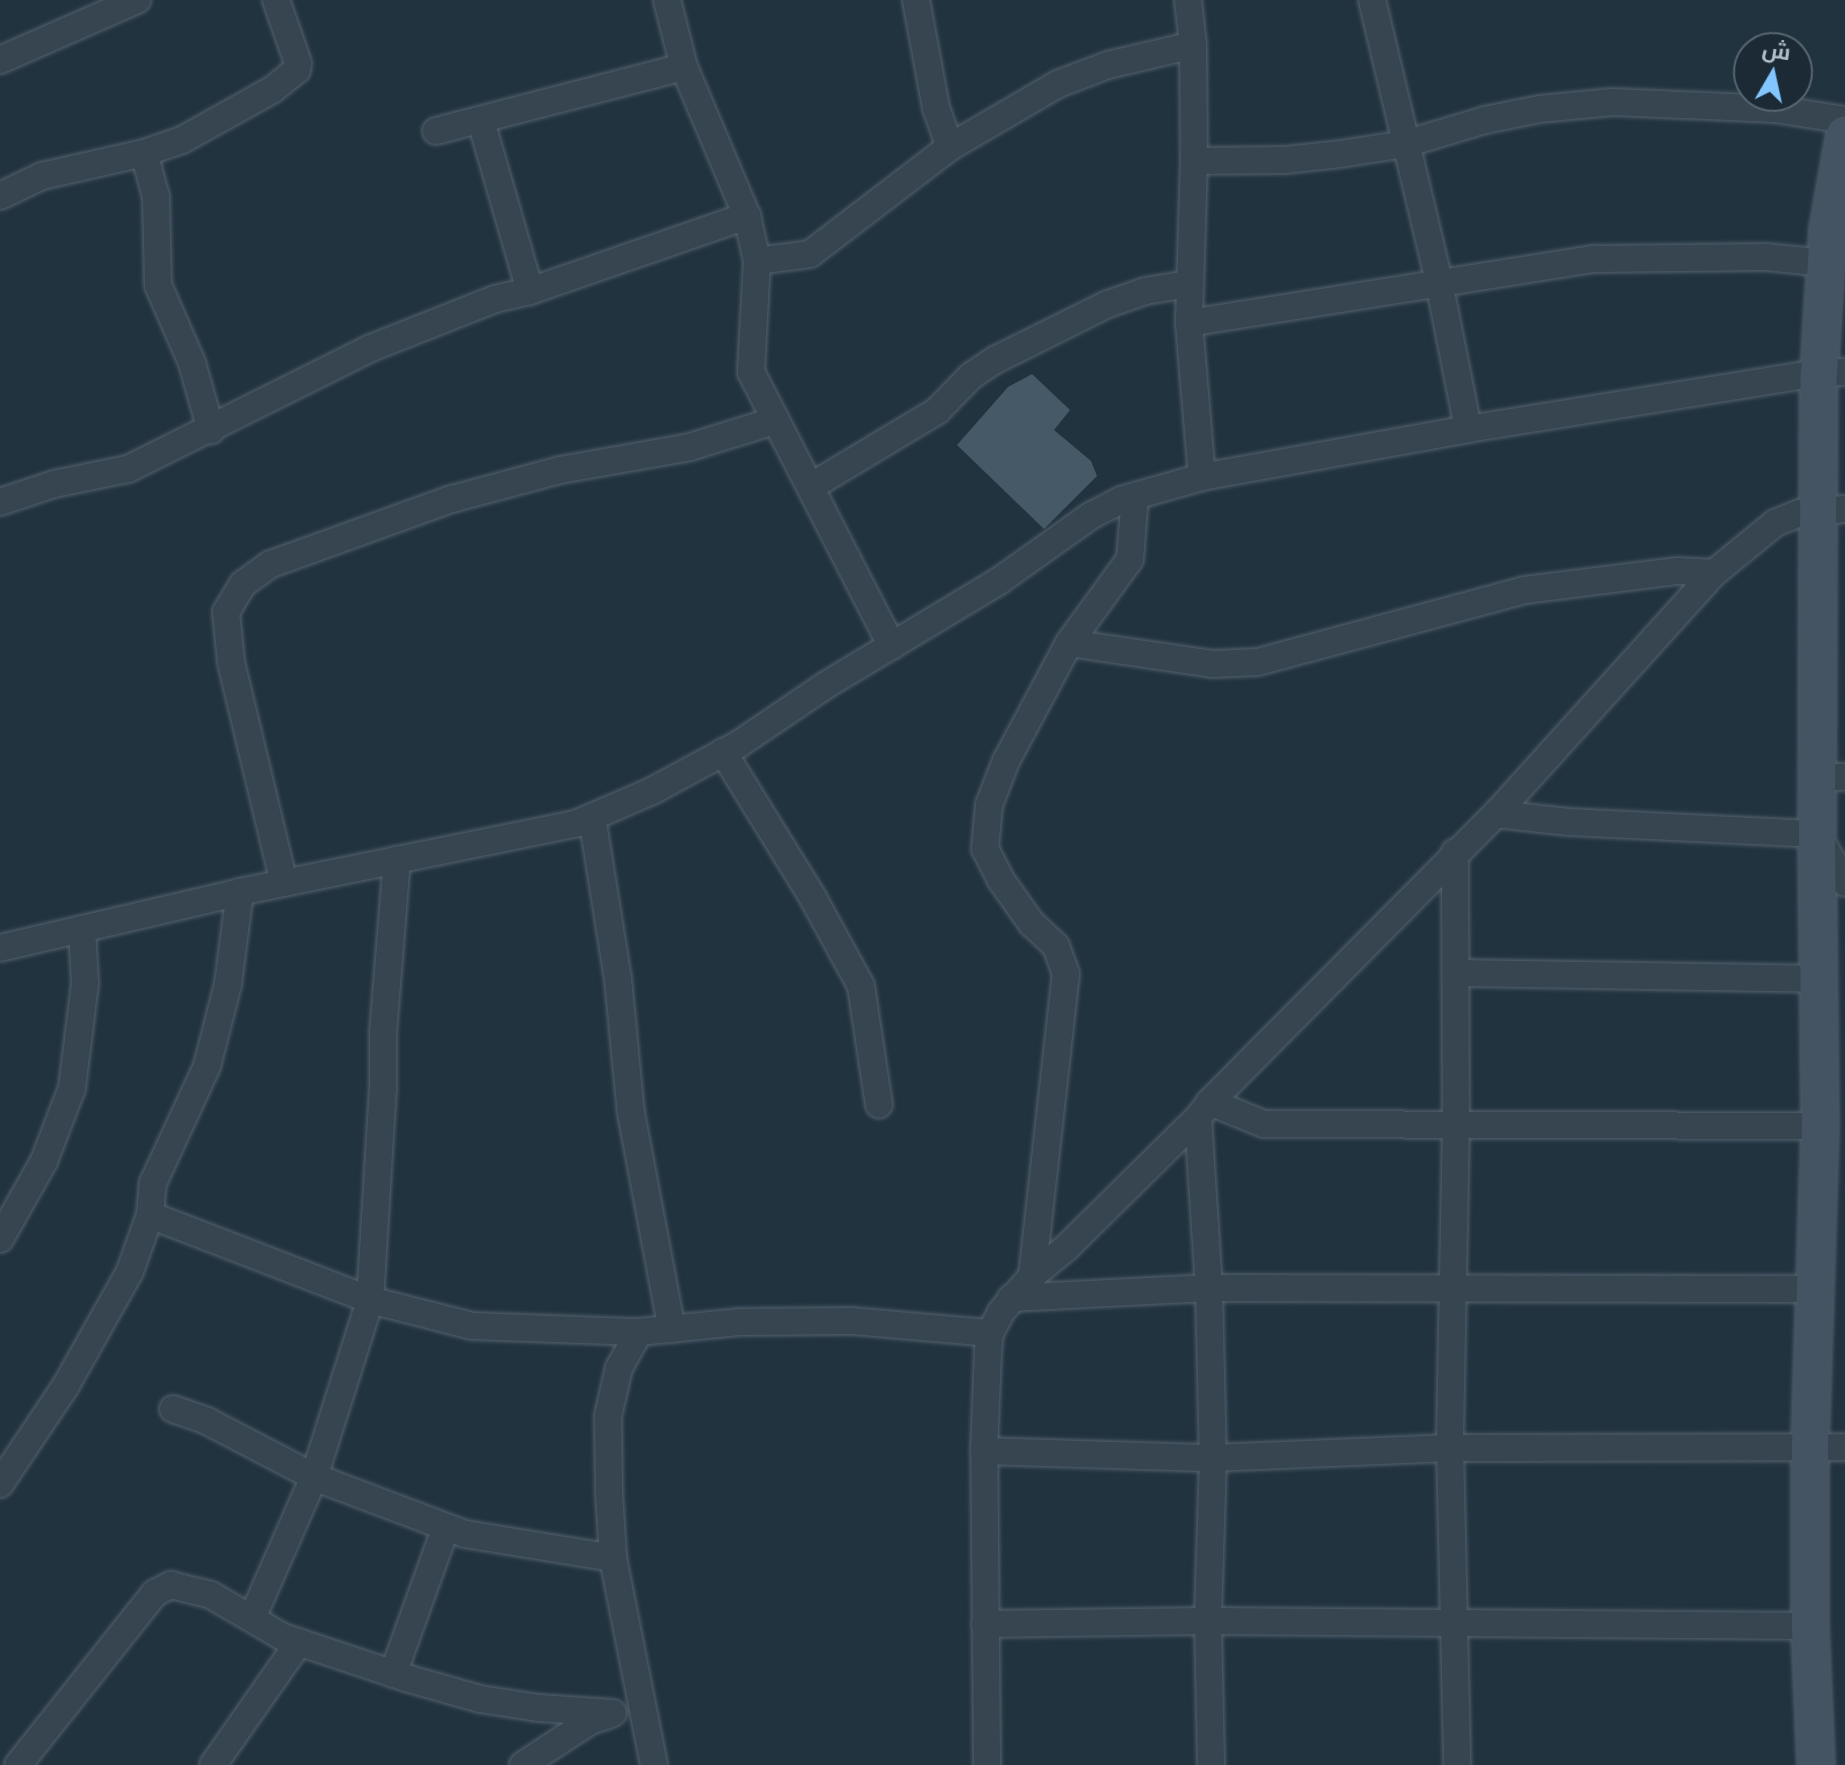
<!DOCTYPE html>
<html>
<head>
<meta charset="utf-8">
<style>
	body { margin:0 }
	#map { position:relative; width:1845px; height:1765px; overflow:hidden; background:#223340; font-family:Manrope,Cairo,sans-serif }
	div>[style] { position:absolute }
	.building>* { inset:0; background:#465966 }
	.roads { filter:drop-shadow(0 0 2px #54626d) drop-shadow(0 0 2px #54626d) }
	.minor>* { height:26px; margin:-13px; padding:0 13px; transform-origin:13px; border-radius:13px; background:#36454f }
	.secondary>* { height:36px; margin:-18px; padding:0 18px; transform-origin:18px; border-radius:18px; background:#445463 }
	span { translate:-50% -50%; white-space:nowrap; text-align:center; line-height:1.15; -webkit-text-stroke:8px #1b2a34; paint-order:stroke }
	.north { position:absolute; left:1733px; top:32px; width:80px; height:80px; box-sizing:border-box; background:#1b2a34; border:2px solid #576670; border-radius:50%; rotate:9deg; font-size:22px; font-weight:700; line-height:32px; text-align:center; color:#b2bfca }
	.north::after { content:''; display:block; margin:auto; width:28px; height:36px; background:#83c6ff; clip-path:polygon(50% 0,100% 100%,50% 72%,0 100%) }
</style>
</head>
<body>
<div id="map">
	<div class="building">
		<i style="clip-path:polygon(1032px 374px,1070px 410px,1054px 430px,1091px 461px,1097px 476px,1044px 529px,957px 445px,1008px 387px)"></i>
	</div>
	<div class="roads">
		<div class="minor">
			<i style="left:667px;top:0;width:69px;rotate:75.8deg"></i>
			<i style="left:684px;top:67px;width:162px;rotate:67.1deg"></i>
			<i style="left:747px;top:216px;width:46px;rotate:77.5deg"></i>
			<i style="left:757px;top:261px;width:111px;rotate:93.1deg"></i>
			<i style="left:751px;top:372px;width:308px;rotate:62.8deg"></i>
			<i style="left:916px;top:0;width:110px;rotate:79.5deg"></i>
			<i style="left:936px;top:108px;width:41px;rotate:70.3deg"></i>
			<i style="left:1188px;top:0;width:45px;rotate:83.7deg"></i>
			<i style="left:1193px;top:45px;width:116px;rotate:89.5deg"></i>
			<i style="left:1194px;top:161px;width:162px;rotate:91.8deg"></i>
			<i style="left:1189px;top:323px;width:155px;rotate:85.2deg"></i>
			<i style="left:1372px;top:0;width:290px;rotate:76.6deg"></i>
			<i style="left:1439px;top:282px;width:150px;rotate:78.8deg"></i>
			<i style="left:0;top:60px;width:150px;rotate:-23.7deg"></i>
			<i style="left:481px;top:121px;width:177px;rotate:73.9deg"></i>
			<i style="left:436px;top:131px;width:256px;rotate:-14.5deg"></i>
			<i style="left:144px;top:153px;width:46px;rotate:74.7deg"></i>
			<i style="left:156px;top:197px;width:88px;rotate:88.7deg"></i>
			<i style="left:158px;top:285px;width:85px;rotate:66.4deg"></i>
			<i style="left:192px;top:363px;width:70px;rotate:74.2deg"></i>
			<i style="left:1194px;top:161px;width:91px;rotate:-0.6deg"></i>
			<i style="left:1285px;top:160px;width:55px;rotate:-6.2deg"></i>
			<i style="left:1340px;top:154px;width:66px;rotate:-8.7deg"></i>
			<i style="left:1405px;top:144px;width:84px;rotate:-16.7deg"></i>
			<i style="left:1485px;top:120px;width:56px;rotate:-11.3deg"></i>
			<i style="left:1540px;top:109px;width:73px;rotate:-5.5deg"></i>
			<i style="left:1613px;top:102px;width:162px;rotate:2.5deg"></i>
			<i style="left:1775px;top:109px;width:71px;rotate:8.9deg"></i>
			<i style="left:0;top:196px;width:47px;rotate:-25.5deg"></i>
			<i style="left:42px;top:176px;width:105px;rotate:-12.7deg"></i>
			<i style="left:144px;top:153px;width:40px;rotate:-18.9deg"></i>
			<i style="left:182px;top:140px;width:103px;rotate:-29.1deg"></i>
			<i style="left:272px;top:90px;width:32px;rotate:-39deg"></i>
			<i style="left:297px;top:70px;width:7px;rotate:-82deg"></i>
			<i style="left:298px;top:63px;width:67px;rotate:-109.2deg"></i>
			<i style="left:757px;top:261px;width:53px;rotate:-7.5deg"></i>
			<i style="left:810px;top:254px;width:176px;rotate:-37.4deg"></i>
			<i style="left:950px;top:147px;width:125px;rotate:-30.3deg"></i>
			<i style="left:1058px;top:84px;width:53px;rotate:-20.8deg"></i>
			<i style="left:1108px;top:65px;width:87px;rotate:-13.2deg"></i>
			<i style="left:1189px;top:323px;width:411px;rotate:-9deg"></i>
			<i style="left:1595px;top:259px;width:171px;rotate:-0.7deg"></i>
			<i style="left:1766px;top:257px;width:60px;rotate:5.7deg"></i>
			<i style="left:812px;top:486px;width:146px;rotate:-31deg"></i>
			<i style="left:937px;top:411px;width:49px;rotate:-45.8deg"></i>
			<i style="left:971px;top:376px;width:29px;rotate:-34deg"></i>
			<i style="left:995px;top:360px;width:126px;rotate:-26.4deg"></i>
			<i style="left:1108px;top:304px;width:39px;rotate:-19deg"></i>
			<i style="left:1145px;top:291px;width:44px;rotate:-9.2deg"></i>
			<i style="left:0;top:502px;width:57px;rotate:-18.4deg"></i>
			<i style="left:54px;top:484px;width:76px;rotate:-11.5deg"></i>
			<i style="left:128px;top:469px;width:271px;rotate:-26.5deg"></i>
			<i style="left:371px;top:348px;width:133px;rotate:-21.6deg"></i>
			<i style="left:495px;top:299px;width:36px;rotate:-13deg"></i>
			<i style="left:530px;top:291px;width:230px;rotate:-19.1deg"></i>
			<i style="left:1069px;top:643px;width:146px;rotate:8.3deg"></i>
			<i style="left:1213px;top:664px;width:45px;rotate:-2.5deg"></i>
			<i style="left:1258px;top:662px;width:277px;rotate:-15.1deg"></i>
			<i style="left:1525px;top:590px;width:154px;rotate:-7.1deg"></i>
			<i style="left:1678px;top:571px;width:36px;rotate:3deg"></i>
			<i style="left:723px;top:752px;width:172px;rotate:58.3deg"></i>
			<i style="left:813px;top:898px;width:100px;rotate:61.4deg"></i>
			<i style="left:861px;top:986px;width:120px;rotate:81.4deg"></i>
			<i style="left:1818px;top:777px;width:27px"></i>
			<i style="left:1496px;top:814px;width:73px;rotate:6.3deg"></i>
			<i style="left:1569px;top:822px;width:248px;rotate:2.8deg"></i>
			<i style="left:1817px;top:834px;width:56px;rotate:60.3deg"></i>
			<i style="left:592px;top:817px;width:164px;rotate:80.9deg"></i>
			<i style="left:618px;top:979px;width:135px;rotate:84.5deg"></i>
			<i style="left:631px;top:1113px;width:220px;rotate:79.3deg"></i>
			<i style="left:1455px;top:852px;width:271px;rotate:89.8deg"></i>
			<i style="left:1456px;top:1123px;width:325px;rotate:91.1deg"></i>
			<i style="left:1450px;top:1448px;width:317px;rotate:88.7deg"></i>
			<i style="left:284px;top:883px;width:227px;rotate:-103.5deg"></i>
			<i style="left:231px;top:662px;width:50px;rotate:-95.7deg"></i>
			<i style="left:226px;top:612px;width:33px;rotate:-59deg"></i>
			<i style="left:243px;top:584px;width:34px;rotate:-36deg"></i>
			<i style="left:271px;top:564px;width:192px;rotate:-19.8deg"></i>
			<i style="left:452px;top:499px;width:112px;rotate:-15deg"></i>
			<i style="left:560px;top:470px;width:132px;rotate:-10deg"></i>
			<i style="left:690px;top:447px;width:88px;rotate:-17.2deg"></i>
			<i style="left:0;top:948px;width:246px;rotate:-13.1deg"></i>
			<i style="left:240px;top:892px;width:345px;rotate:-11.5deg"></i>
			<i style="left:578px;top:823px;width:81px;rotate:-23.4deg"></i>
			<i style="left:652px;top:791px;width:99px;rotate:-28.4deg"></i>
			<i style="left:739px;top:744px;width:105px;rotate:-34.1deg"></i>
			<i style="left:826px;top:685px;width:202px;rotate:-31deg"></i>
			<i style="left:999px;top:581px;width:114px;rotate:-35.4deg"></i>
			<i style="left:1092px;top:515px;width:33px;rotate:-27deg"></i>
			<i style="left:1121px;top:500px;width:84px;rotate:-15.9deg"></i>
			<i style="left:1202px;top:477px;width:270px;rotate:-10.2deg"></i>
			<i style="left:1468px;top:429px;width:355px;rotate:-9.1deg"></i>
			<i style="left:1819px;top:373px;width:26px;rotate:-2deg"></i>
			<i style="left:1456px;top:973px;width:362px;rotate:0.9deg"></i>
			<i style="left:1210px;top:1102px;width:58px;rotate:22.2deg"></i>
			<i style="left:1264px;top:1124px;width:556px;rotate:0.21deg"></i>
			<i style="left:1198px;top:1118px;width:170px;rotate:86.3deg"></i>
			<i style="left:1209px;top:1288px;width:170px;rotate:88.7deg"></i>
			<i style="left:1213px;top:1458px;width:163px;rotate:91.8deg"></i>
			<i style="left:1208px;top:1621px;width:144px;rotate:88.8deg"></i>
			<i style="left:150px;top:1215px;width:236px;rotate:21.1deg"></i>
			<i style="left:370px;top:1300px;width:105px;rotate:14.3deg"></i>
			<i style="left:472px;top:1326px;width:167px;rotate:2.1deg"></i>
			<i style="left:639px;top:1332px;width:100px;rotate:-5.7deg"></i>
			<i style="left:739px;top:1322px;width:113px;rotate:-0.5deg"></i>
			<i style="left:852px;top:1321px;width:139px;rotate:5deg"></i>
			<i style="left:0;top:1239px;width:90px;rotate:-60.6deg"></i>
			<i style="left:44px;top:1161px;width:78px;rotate:-69deg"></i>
			<i style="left:72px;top:1088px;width:105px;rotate:-82.9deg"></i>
			<i style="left:85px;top:984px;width:55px;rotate:-93.1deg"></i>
			<i style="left:1032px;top:1276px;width:304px;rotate:-83.6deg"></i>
			<i style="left:1066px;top:974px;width:30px;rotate:-110deg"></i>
			<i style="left:1056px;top:946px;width:33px;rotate:-137deg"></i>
			<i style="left:1032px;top:924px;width:54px;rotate:-125.2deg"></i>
			<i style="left:1001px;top:880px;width:35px;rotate:-117deg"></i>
			<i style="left:985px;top:849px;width:44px;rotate:-84.8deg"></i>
			<i style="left:989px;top:805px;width:47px;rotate:-68.9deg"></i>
			<i style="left:1006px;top:761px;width:134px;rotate:-61.9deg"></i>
			<i style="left:1069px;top:643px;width:104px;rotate:-54deg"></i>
			<i style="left:1130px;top:559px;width:63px;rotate:-85.5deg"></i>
			<i style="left:1011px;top:1298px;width:198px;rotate:-2.9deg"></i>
			<i style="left:1209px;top:1288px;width:606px;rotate:0.09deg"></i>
			<i style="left:639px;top:1332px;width:41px;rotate:119.1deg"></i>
			<i style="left:619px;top:1368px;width:49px;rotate:102.9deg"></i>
			<i style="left:608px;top:1416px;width:76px;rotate:89.2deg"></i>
			<i style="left:609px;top:1492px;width:66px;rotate:86.5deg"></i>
			<i style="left:613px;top:1558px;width:211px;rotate:78.8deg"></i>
			<i style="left:173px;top:1409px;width:36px;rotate:19deg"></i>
			<i style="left:207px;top:1421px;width:121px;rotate:27.6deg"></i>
			<i style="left:314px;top:1477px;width:161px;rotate:20.7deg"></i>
			<i style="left:465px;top:1534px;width:150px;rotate:9.2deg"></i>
			<i style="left:984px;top:1451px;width:229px;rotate:1.8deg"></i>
			<i style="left:1213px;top:1458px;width:237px;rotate:-2.4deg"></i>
			<i style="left:1450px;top:1448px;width:395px;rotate:-0.1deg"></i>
			<i style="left:0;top:1484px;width:117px;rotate:-56.2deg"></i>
			<i style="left:65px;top:1387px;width:133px;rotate:-60.7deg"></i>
			<i style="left:130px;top:1271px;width:59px;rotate:-70.3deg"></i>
			<i style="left:150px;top:1215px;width:32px;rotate:-85deg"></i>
			<i style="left:153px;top:1183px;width:129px;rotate:-65.2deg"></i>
			<i style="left:207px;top:1066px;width:85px;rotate:-75.6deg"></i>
			<i style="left:228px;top:984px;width:93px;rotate:-82.6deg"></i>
			<i style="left:253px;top:1616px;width:152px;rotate:-66.3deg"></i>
			<i style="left:314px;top:1477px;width:186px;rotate:-72.4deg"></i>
			<i style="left:370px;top:1300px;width:212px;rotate:-86.5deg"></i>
			<i style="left:383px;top:1088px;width:55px;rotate:-90deg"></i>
			<i style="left:383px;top:1033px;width:174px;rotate:-85.4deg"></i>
			<i style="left:985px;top:1624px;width:223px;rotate:-0.8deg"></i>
			<i style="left:1208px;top:1621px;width:602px;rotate:0.48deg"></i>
			<i style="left:393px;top:1674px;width:156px;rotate:-70.2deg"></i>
			<i style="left:18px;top:1765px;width:220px;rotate:-51.5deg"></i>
			<i style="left:155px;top:1593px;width:18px;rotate:-27deg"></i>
			<i style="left:171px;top:1585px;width:41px;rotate:14deg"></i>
			<i style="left:211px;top:1595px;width:83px;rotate:30.3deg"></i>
			<i style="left:283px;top:1637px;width:130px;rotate:18.4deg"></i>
			<i style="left:406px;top:1678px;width:77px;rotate:15.8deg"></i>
			<i style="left:480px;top:1699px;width:60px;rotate:8.7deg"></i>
			<i style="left:539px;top:1708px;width:74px;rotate:3.9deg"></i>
			<i style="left:213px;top:1765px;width:150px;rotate:-55deg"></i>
			<i style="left:523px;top:1765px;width:80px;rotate:-33.3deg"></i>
			<i style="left:590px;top:1721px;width:20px;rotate:-18deg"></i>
			<i style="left:987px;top:1765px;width:314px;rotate:-90.5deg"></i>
			<i style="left:984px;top:1451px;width:100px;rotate:-87.7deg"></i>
			<i style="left:988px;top:1351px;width:18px;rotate:-84deg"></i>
			<i style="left:990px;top:1333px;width:24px;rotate:-62deg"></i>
			<i style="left:1001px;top:1312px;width:48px;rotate:-49.3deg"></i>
			<i style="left:1032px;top:1276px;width:44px;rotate:-39.5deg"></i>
			<i style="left:1066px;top:1248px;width:185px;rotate:-44.6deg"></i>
			<i style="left:1198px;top:1118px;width:20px;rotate:-53deg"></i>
			<i style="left:1210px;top:1102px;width:406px;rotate:-45.2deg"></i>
			<i style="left:1496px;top:814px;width:325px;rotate:-47.9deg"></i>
			<i style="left:1714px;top:573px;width:79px;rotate:-39.3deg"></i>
			<i style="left:1775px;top:523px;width:27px;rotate:-22deg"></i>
			<i style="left:1800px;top:513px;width:45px;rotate:-5.1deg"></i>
		</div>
		<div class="secondary">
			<i style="left:1816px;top:1765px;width:139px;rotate:-92.5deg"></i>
			<i style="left:1810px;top:1626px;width:179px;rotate:-90deg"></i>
			<i style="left:1810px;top:1447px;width:321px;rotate:-88.2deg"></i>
			<i style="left:1820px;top:1126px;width:292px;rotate:-90.6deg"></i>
			<i style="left:1817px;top:834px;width:461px;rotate:-89.8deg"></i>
			<i style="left:1819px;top:373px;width:143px;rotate:-86.4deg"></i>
			<i style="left:1828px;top:230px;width:97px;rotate:-80deg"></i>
		</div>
	</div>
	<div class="north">ش</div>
</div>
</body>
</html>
